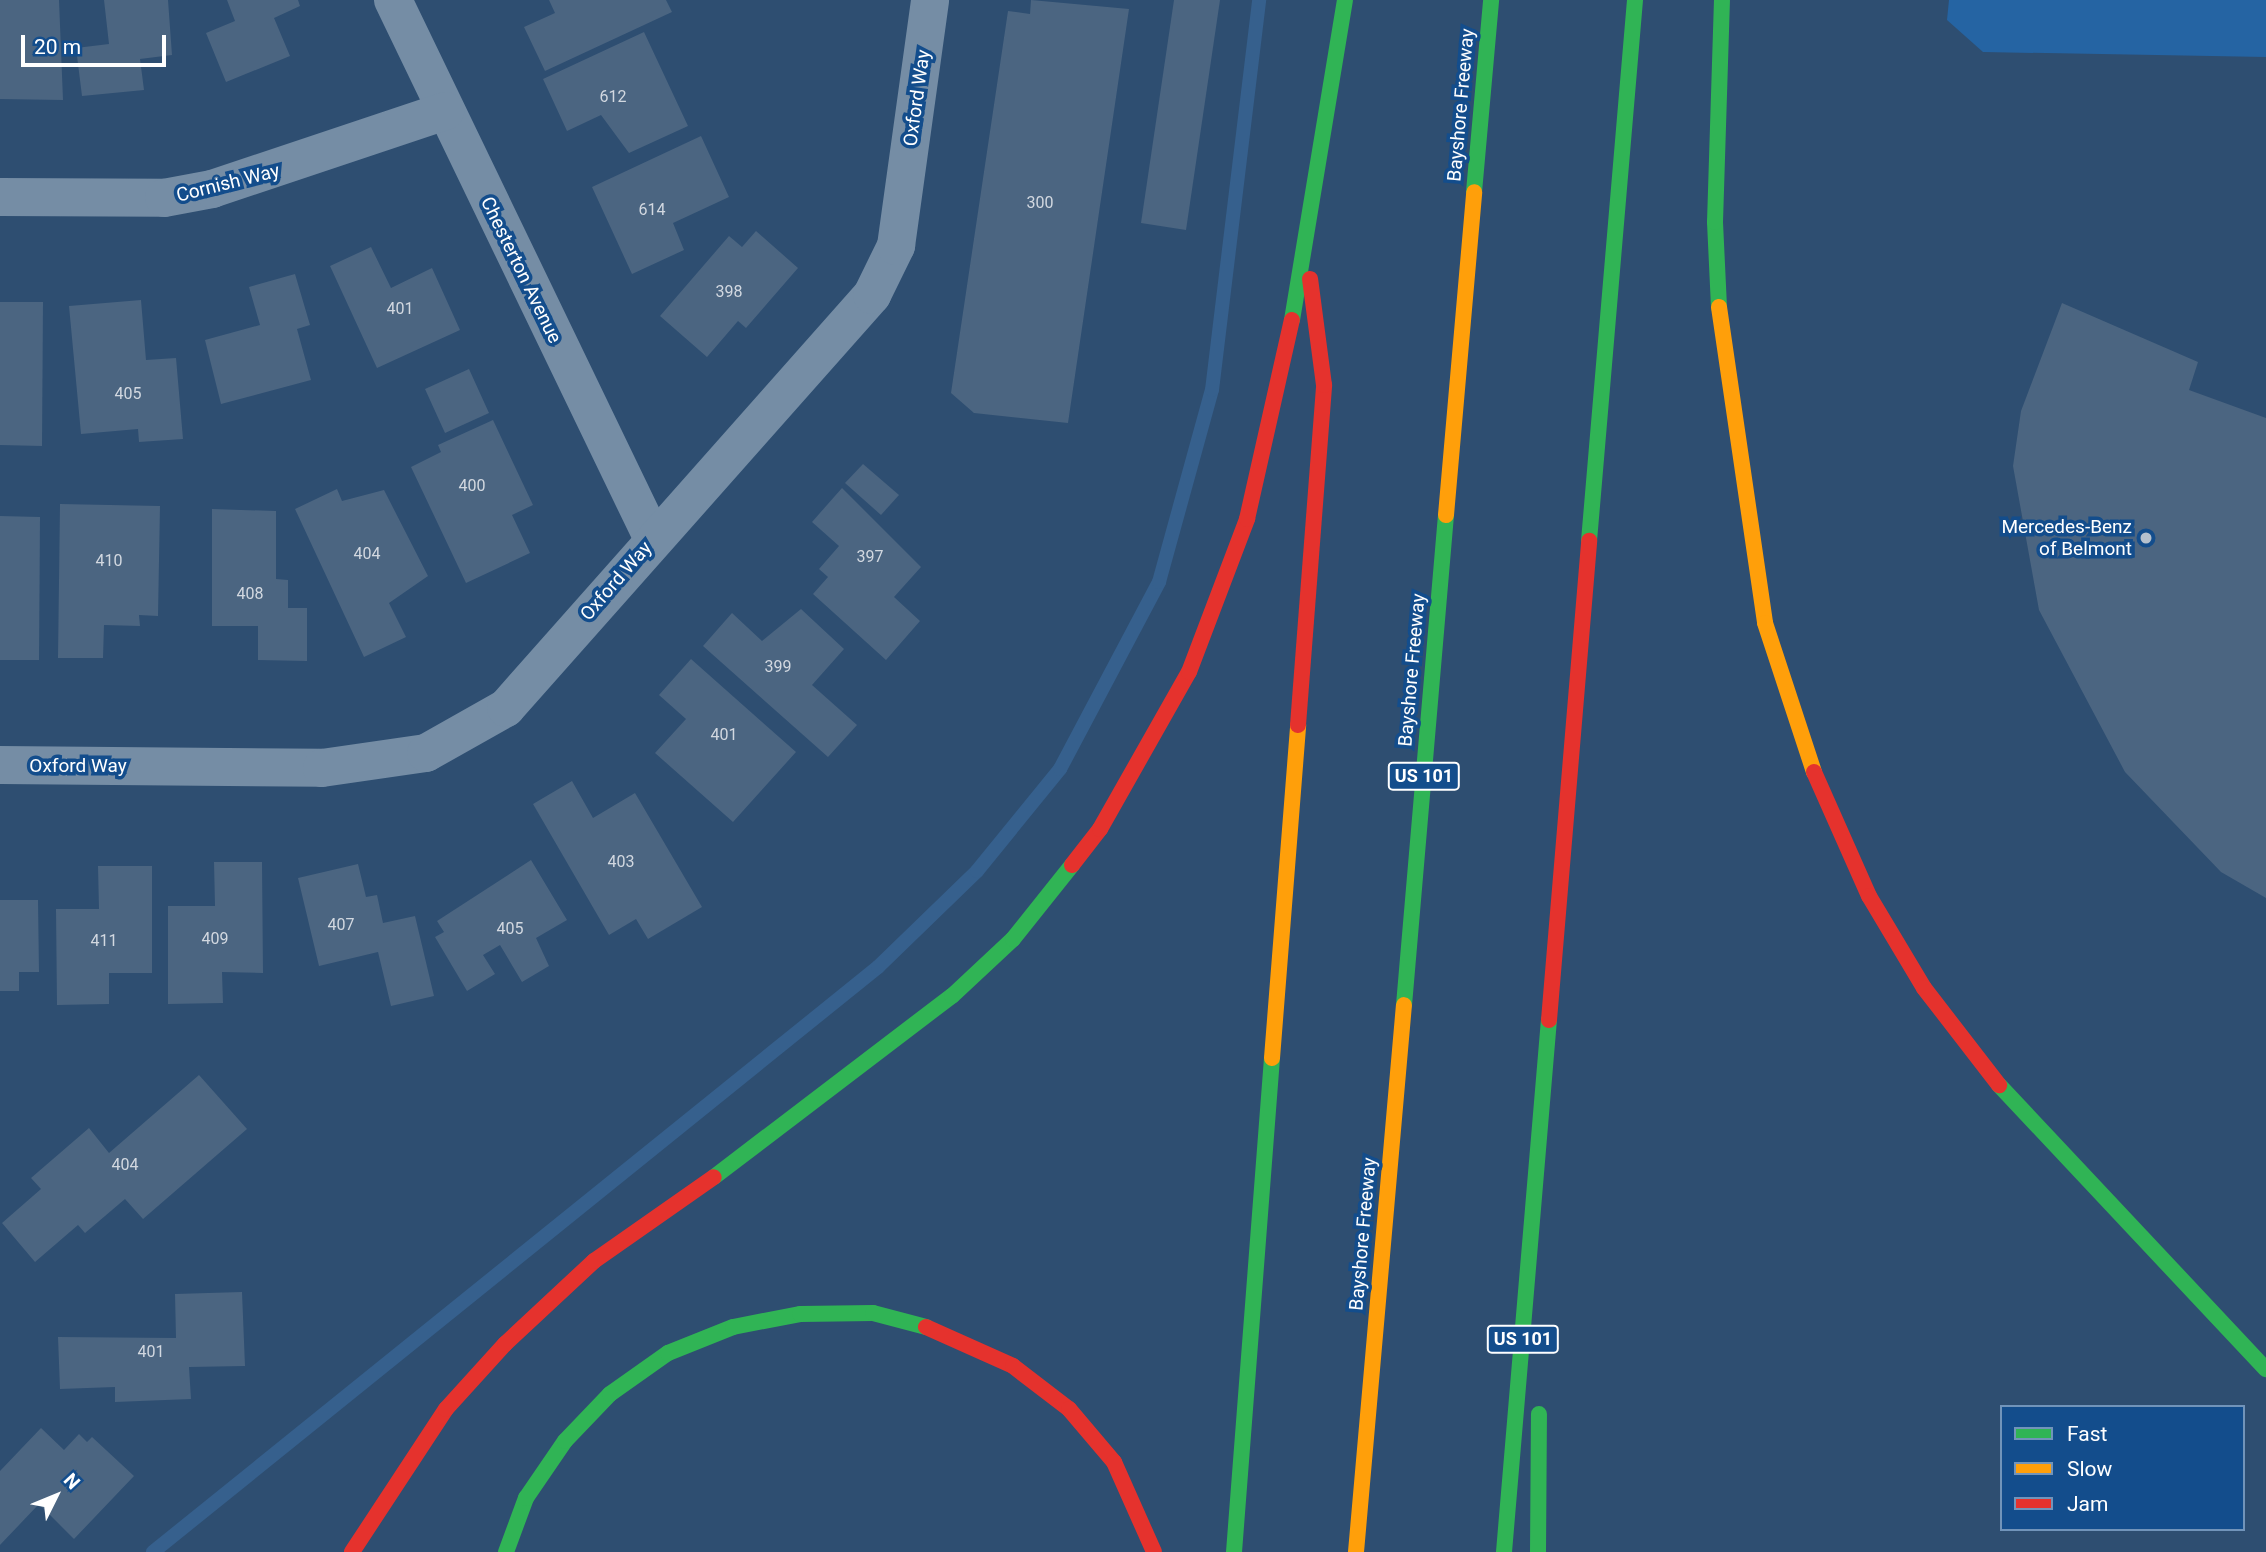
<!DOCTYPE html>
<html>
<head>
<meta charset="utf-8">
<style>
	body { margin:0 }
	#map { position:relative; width:2266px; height:1552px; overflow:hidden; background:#2e4e71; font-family:Roboto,sans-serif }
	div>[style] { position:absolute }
	.green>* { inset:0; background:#2564a3 }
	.stream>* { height:14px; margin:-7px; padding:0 7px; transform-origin:7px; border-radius:7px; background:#36608d }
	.building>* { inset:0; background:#4b6581 }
	.street>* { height:38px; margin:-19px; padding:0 19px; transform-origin:19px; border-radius:19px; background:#758da5 }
	.fast>* { height:16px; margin:-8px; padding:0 8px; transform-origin:8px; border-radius:8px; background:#30b455 }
	.slow>* { height:16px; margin:-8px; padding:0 8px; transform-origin:8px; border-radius:8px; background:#ff9f0a }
	.jam>* { height:16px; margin:-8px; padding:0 8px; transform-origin:8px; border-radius:8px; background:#e5322d }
	.dots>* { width:19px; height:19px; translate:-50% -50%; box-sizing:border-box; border:4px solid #134d8c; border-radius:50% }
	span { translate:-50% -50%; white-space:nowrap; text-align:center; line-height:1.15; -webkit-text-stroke:7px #134d8c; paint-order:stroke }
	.number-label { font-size:16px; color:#d2d8e0 }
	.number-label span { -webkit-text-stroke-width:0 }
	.shield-label span { padding:2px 5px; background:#134d8c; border:2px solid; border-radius:5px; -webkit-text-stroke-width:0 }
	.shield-label { font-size:18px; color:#fff; font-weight:700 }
	.street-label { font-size:19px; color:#fff }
	.poi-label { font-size:19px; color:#fff }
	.right { translate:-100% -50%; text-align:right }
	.legend { position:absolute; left:2000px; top:1405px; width:245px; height:126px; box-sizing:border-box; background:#134d8c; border:2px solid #7194ba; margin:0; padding:9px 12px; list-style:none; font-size:21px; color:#fff }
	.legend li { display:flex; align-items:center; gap:14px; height:35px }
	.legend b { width:35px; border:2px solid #7194ba }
	.north { position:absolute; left:21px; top:1461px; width:70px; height:70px; -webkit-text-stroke:5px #134d8c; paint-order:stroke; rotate:47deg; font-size:19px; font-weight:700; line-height:28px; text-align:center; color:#fff }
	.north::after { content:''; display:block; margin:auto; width:24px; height:32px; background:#fff; clip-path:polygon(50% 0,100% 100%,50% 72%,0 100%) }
	.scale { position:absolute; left:21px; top:35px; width:145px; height:32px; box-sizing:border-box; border:4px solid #fff; border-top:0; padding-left:9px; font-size:21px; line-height:24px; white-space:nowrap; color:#fff; -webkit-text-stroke:5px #134d8c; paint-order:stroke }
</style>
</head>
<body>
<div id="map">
	<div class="green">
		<i style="clip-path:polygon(1949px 0,2266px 0,2266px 57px,1983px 52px,1947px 20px)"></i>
	</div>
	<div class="stream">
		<i style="left:153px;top:1552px;width:932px;rotate:-38.9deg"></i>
		<i style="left:878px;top:967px;width:138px;rotate:-44.1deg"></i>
		<i style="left:977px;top:871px;width:132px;rotate:-50.9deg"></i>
		<i style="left:1060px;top:769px;width:212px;rotate:-62.1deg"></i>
		<i style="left:1159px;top:582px;width:199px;rotate:-74.6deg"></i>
		<i style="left:1212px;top:390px;width:393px;rotate:-83.1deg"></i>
	</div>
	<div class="building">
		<i style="clip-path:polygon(0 0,59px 0,63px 100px,0 99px)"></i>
		<i style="clip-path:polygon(104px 0,168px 0,172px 55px,140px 59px,144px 90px,82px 96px,76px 48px,109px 44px)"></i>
		<i style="clip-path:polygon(227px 0,298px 0,300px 6px,274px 18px,290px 56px,226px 82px,206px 33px,235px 21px)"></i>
		<i style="clip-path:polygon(549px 0,666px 0,672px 12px,545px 71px,524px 27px,555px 13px)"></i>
		<i style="clip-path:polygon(1031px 0,1129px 9px,1068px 423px,974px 413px,951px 393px,1008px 11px,1030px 14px)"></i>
		<i style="clip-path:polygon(1174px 0,1220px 0,1186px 230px,1141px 223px)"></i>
		<i style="clip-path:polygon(644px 32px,688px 126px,629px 153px,601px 115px,567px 131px,543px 79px)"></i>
		<i style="clip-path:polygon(701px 136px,729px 197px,673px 223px,684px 250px,632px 274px,592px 187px)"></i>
		<i style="clip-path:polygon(756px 231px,798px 268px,746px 328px,738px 321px,707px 357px,660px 316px,729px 236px,742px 247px)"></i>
		<i style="clip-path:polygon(371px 247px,391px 288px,432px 268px,460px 330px,377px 368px,330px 266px)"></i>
		<i style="clip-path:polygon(295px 274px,310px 325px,297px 329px,311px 380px,221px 404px,205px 340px,260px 325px,249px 287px)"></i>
		<i style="clip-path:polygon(141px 300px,146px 360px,176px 358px,183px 439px,139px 442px,138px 429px,81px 434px,69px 306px)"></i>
		<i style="clip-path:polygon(0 302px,43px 302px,42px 446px,0 445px)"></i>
		<i style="clip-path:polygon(2062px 303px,2198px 362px,2189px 390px,2266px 418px,2266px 898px,2221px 872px,2125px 772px,2039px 610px,2013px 466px,2021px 411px)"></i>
		<i style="clip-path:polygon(469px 369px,489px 413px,445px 433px,425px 389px)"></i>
		<i style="clip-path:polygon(493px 420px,533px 505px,512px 515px,530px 553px,466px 583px,411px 467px,441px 452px,438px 445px)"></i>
		<i style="clip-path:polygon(863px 464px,899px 495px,881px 515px,845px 483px)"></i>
		<i style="clip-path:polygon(842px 488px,921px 567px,894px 597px,920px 621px,886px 660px,813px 594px,828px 577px,819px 569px,839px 546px,812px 522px)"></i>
		<i style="clip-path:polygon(337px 489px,342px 501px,384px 490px,428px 576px,389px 603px,406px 637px,364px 657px,295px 509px)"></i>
		<i style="clip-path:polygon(60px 504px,160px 506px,158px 616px,139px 615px,140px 626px,104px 625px,103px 658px,58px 658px)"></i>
		<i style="clip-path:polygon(212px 509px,276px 511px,276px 579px,288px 580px,288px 608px,307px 608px,307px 661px,258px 660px,258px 626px,212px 626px)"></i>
		<i style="clip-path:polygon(0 516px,40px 517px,39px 660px,0 660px)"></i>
		<i style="clip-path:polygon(801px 609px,844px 649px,812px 685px,857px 725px,828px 757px,703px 646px,732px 613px,762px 641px)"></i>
		<i style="clip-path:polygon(691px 659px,796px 752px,733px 822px,655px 753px,686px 719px,659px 695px)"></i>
		<i style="clip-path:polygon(572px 781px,593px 818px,635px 793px,702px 907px,648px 939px,636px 919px,609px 935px,533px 804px)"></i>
		<i style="clip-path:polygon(531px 860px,567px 920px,536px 938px,549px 966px,522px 982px,500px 945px,483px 955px,495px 974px,467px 991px,435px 937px,444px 932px,437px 921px)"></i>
		<i style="clip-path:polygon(214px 862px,262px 862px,263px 973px,222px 972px,223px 1003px,168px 1004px,168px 906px,215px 906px)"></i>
		<i style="clip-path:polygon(358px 864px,366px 897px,377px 895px,383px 923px,415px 916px,434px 996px,391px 1006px,378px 952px,319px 966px,298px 878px)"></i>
		<i style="clip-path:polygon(98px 866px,152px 866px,152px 973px,109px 973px,109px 1004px,57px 1005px,56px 909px,99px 909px)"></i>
		<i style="clip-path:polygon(0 900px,38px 900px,39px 972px,19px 972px,19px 991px,0 991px)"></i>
		<i style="clip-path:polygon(199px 1075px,247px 1129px,143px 1219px,125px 1199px,85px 1233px,78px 1225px,35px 1262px,2px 1223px,41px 1189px,31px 1178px,89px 1128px,109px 1153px)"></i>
		<i style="clip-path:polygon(242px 1292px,245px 1366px,189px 1367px,191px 1399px,115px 1402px,115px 1387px,60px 1389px,58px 1337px,176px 1338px,175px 1294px)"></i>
		<i style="clip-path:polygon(41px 1428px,64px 1450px,79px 1434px,87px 1442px,92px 1437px,134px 1476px,74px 1539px,39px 1504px,0 1545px,0 1471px)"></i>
	</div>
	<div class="street">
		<i style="left:393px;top:0;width:598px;rotate:64.25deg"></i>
		<i style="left:0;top:197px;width:164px;rotate:0.3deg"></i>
		<i style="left:164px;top:198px;width:49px;rotate:-10.6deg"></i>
		<i style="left:212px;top:189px;width:246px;rotate:-18.5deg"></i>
		<i style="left:0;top:765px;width:322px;rotate:0.5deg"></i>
		<i style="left:322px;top:768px;width:105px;rotate:-8.2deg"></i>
		<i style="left:426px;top:753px;width:92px;rotate:-29.4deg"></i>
		<i style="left:506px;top:708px;width:552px;rotate:-48.45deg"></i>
		<i style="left:872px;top:295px;width:55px;rotate:-63.9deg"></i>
		<i style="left:896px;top:246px;width:248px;rotate:-82.1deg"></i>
	</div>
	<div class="fast">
		<i style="left:1474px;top:192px;width:193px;rotate:-84.9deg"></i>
		<i style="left:1719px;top:307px;width:85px;rotate:-92.7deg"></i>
		<i style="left:1715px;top:222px;width:222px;rotate:-88.2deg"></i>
		<i style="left:1292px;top:320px;width:324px;rotate:-80.6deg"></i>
		<i style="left:1589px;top:541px;width:543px;rotate:-85.14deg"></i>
		<i style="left:1404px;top:1005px;width:492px;rotate:-85.1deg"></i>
		<i style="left:1999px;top:1085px;width:390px;rotate:46.8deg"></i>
		<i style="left:714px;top:1177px;width:299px;rotate:-37.3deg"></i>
		<i style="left:952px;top:996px;width:83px;rotate:-43.1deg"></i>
		<i style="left:1013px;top:939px;width:95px;rotate:-51.4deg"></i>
		<i style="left:506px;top:1552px;width:58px;rotate:-69.7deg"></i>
		<i style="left:526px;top:1498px;width:69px;rotate:-55.6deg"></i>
		<i style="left:565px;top:1441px;width:65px;rotate:-46.2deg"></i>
		<i style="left:610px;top:1394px;width:71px;rotate:-35.3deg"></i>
		<i style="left:668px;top:1353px;width:70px;rotate:-21.8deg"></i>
		<i style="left:733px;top:1327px;width:68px;rotate:-11deg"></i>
		<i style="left:800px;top:1314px;width:73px;rotate:-0.8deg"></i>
		<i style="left:873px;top:1313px;width:55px;rotate:14.8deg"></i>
		<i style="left:1234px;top:1552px;width:495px;rotate:-85.6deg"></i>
		<i style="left:1504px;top:1552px;width:534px;rotate:-85.17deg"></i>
		<i style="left:1538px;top:1552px;width:138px;rotate:-89.6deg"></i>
	</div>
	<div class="slow">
		<i style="left:1719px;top:307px;width:319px;rotate:81.7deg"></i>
		<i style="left:1765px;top:623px;width:157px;rotate:71.8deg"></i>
		<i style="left:1446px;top:515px;width:324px;rotate:-85deg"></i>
		<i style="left:1272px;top:1058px;width:334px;rotate:-85.5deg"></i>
		<i style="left:1356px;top:1552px;width:549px;rotate:-84.99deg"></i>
	</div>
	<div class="jam">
		<i style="left:1298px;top:725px;width:341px;rotate:-85.6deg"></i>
		<i style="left:1324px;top:385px;width:107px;rotate:-97.5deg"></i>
		<i style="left:1814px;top:772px;width:136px;rotate:66.1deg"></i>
		<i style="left:1869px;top:896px;width:107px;rotate:59.1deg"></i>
		<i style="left:1924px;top:988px;width:123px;rotate:52.3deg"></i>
		<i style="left:1072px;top:865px;width:46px;rotate:-52.1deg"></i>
		<i style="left:1100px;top:829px;width:180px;rotate:-60.5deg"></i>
		<i style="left:1189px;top:672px;width:164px;rotate:-69.2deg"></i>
		<i style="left:1247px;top:519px;width:204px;rotate:-77.3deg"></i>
		<i style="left:1549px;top:1020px;width:481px;rotate:-85.2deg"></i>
		<i style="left:926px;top:1327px;width:95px;rotate:24.1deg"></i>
		<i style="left:1013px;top:1366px;width:71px;rotate:37.5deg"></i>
		<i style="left:1069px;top:1409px;width:70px;rotate:49.7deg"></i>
		<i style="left:1114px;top:1462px;width:98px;rotate:66deg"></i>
		<i style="left:352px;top:1552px;width:171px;rotate:-56.7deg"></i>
		<i style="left:446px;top:1409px;width:88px;rotate:-47.8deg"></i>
		<i style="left:505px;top:1344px;width:122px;rotate:-43deg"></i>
		<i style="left:594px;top:1261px;width:146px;rotate:-35deg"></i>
	</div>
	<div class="dots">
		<i style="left:2146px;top:538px;background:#b6c1cd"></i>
	</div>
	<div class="number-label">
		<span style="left:613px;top:97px">612</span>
		<span style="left:1040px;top:203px">300</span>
		<span style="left:652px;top:210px">614</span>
		<span style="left:729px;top:292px">398</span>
		<span style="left:400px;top:309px">401</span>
		<span style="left:128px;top:394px">405</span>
		<span style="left:472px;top:486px">400</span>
		<span style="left:367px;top:554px">404</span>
		<span style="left:870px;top:557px">397</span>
		<span style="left:109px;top:561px">410</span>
		<span style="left:250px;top:594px">408</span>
		<span style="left:778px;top:667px">399</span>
		<span style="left:724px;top:735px">401</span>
		<span style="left:621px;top:862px">403</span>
		<span style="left:341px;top:925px">407</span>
		<span style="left:510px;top:929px">405</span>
		<span style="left:215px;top:939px">409</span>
		<span style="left:104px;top:941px">411</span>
		<span style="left:125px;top:1165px">404</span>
		<span style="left:151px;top:1352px">401</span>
	</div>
	<div class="shield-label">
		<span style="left:1424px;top:776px">US 101</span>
		<span style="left:1523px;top:1339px">US 101</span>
	</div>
	<div class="street-label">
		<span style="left:917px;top:98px;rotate:-82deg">Oxford Way</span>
		<span style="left:1461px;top:105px;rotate:-85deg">Bayshore Freeway</span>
		<span style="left:228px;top:183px;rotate:-14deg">Cornish Way</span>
		<span style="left:521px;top:270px;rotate:64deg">Chesterton Avenue</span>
		<span style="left:616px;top:581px;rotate:-49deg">Oxford Way</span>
		<span style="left:1412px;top:670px;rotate:-85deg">Bayshore Freeway</span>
		<span style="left:78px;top:766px">Oxford Way</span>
		<span style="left:1363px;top:1234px;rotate:-85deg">Bayshore Freeway</span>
	</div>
	<div class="poi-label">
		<span class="right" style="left:2132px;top:538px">Mercedes-Benz<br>of Belmont</span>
	</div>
	<ul class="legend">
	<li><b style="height:9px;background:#30b455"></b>Fast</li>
	<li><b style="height:9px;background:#ff9f0a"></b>Slow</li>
	<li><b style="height:9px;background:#e5322d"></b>Jam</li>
	</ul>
	<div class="north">N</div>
	<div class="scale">20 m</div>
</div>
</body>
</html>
